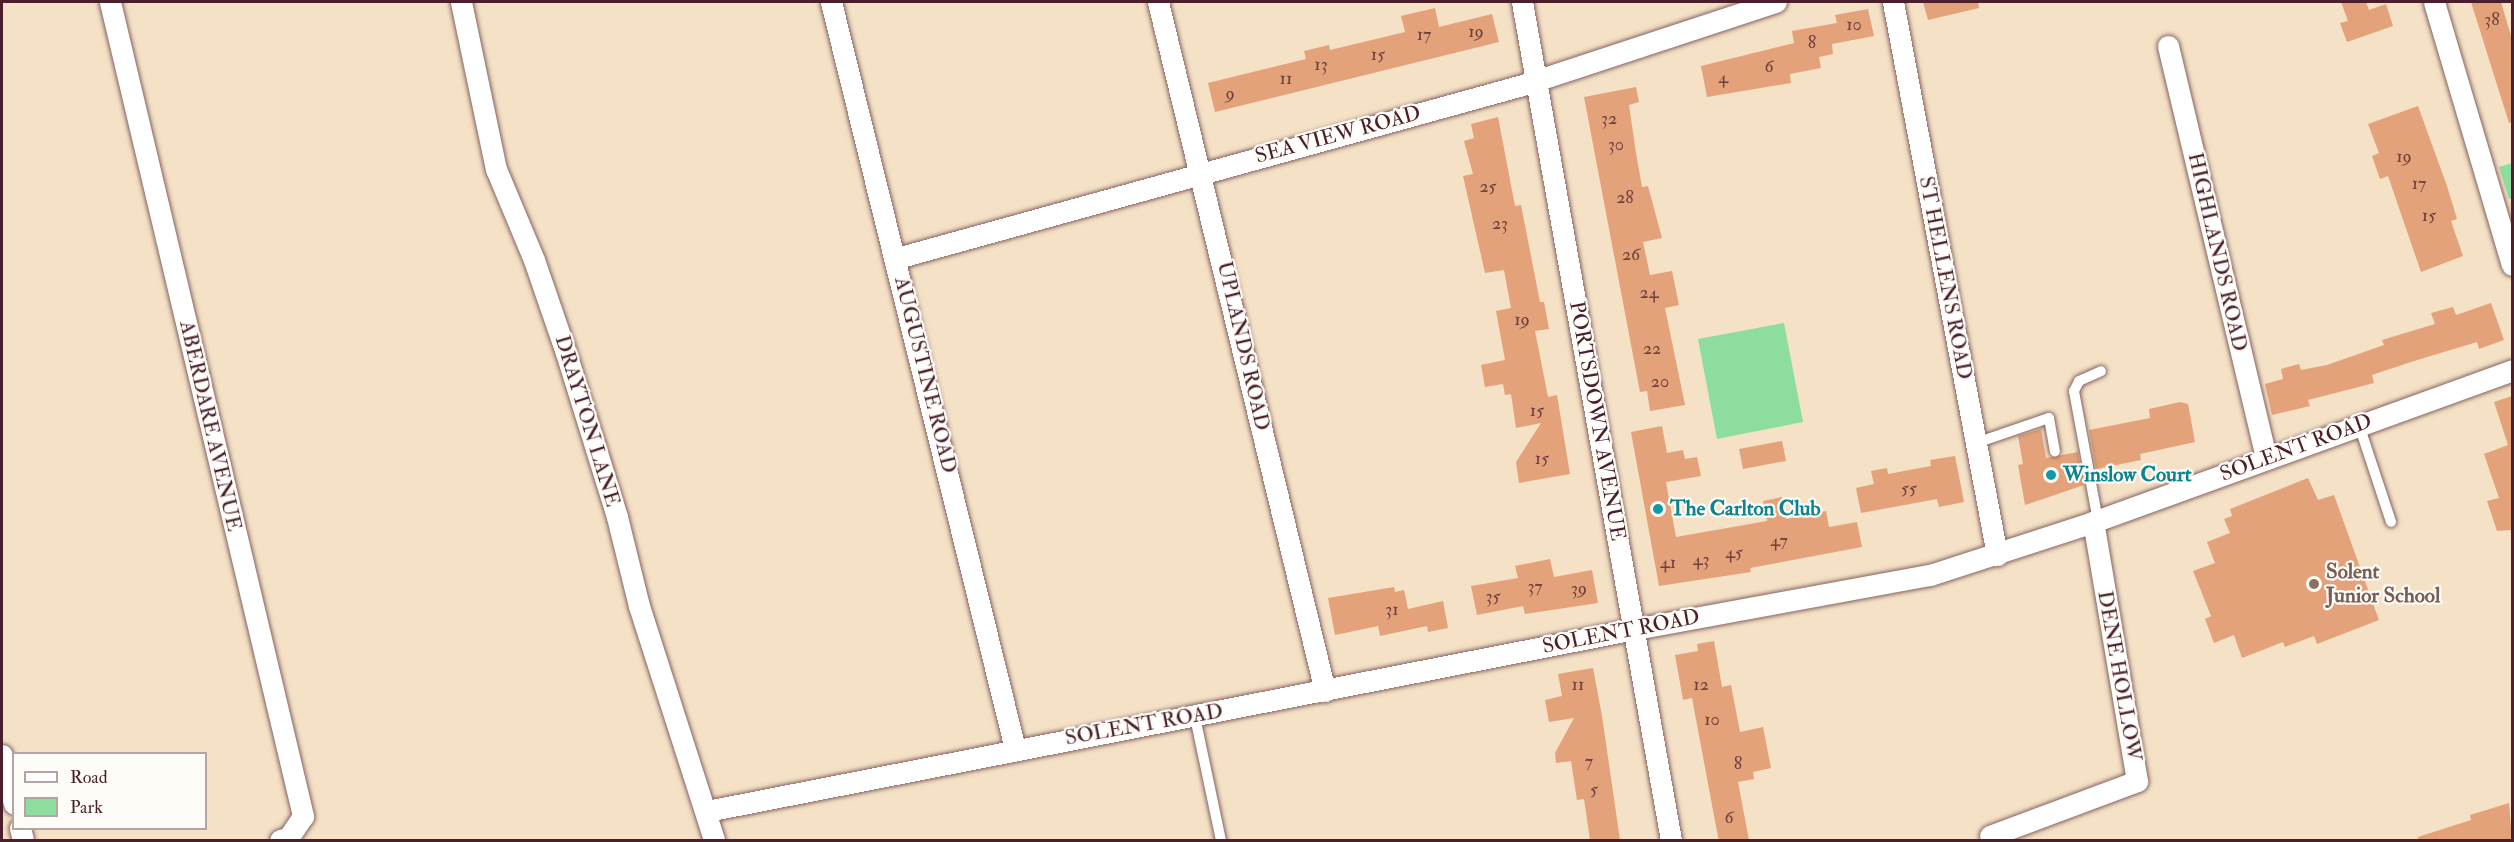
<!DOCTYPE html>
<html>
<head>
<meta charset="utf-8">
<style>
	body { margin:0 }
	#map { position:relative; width:2514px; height:842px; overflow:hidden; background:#f4e1c6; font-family:"IM FELL Double Pica",serif }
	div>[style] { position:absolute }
	.green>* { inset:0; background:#8dde9e }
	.building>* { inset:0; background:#e3a279 }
	.roads { filter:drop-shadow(0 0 2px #866361) drop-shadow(0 0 2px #866361) }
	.service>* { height:10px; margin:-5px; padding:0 5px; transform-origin:5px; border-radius:5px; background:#fff }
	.minor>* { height:21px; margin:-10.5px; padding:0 10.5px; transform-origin:10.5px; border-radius:10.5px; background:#fff }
	.dots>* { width:16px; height:16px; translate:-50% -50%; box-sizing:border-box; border:3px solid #fdfcf7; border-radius:50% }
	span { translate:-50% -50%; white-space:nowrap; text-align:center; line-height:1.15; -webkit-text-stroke:4.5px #fdfcf7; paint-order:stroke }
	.number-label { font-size:18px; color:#70403e }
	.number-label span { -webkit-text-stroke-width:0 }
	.street-label { font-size:21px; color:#4a1f2b }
	.culture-label { font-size:21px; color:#0d838f; font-weight:700 }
	.left { translate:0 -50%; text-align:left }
	.education-label { font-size:21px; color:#785e54; font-weight:700 }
	.frame { position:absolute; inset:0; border:3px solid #4a1f2b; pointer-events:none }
	.legend { position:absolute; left:12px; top:752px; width:195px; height:78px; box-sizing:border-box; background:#fdfcf7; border:2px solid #b5a4a5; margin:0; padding:8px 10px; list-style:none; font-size:18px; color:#4a1f2b }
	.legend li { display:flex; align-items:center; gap:12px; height:30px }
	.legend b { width:30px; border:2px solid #b5a4a5 }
</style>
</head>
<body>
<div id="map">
	<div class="green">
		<i style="clip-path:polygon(2512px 163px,2512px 198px,2509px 199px,2499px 167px)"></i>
		<i style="clip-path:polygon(1784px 323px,1803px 422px,1717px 439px,1698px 339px)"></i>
	</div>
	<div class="building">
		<i style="clip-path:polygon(1923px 2px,1978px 2px,1979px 8px,1928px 20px)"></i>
		<i style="clip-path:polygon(2341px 2px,2366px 2px,2369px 10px,2386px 4px,2393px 26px,2347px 42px,2340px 23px,2348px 21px)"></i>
		<i style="clip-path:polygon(2471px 2px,2501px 2px,2512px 39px,2512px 122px,2509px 123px)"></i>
		<i style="clip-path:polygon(1435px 8px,1439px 27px,1492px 14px,1499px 42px,1215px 112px,1208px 83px,1306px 59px,1304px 51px,1329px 45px,1330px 50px,1405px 32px,1401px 16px)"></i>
		<i style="clip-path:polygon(1868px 9px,1874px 36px,1832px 44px,1833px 54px,1819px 57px,1821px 68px,1790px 74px,1791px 83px,1707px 97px,1701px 66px,1794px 43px,1792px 31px,1837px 23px,1835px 15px)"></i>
		<i style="clip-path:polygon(1636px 87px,1639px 102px,1629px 105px,1636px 153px,1642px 187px,1648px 186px,1662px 238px,1643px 242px,1650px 275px,1672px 271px,1679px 305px,1665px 308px,1685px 405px,1650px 411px,1647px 391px,1640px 392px,1584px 97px)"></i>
		<i style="clip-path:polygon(2418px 106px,2447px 186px,2457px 219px,2451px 221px,2463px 256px,2421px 272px,2388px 176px,2380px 179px,2372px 156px,2379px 153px,2368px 124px)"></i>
		<i style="clip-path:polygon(1498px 117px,1515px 206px,1521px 205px,1540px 302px,1544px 302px,1549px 329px,1535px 331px,1548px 397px,1557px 395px,1570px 474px,1519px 483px,1516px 462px,1541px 423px,1516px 428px,1511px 394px,1505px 395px,1503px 384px,1485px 387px,1481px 365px,1505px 360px,1496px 311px,1511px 308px,1504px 270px,1485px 273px,1463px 176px,1473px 174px,1464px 141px,1474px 138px,1471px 124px)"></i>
		<i style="clip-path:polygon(2491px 303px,2504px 340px,2479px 349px,2477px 342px,2414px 361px,2372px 375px,2374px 383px,2308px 400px,2310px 406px,2272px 415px,2265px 384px,2283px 379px,2281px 369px,2299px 364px,2301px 370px,2327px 365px,2384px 345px,2382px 340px,2435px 324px,2431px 313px,2453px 307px,2456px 315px)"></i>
		<i style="clip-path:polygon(2512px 396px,2512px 530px,2497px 531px,2487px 501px,2499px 498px,2484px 454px,2508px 445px,2494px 402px)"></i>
		<i style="clip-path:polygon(2180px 402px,2188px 404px,2195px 442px,2140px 454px,2141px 460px,2096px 469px,2089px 430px,2150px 418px,2149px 409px)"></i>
		<i style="clip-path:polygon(1662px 426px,1667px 453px,1683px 450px,1685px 459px,1697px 457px,1701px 476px,1666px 482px,1676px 537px,1767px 521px,1763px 501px,1782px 497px,1786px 519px,1826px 511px,1829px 527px,1857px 522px,1862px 547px,1750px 568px,1751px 572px,1659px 586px,1631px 432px)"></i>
		<i style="clip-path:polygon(2041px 429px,2046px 458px,2078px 452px,2084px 485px,2025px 505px,2018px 465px,2023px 464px,2018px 436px)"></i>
		<i style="clip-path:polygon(1782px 441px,1786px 461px,1743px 469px,1739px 449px)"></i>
		<i style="clip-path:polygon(1955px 456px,1964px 502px,1939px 507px,1937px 499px,1861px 513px,1856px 488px,1874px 484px,1871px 471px,1887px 468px,1888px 474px,1931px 466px,1930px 460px)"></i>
		<i style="clip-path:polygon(2308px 478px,2318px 500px,2334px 495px,2379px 620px,2317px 644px,2314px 636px,2285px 647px,2283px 642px,2242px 658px,2234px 635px,2214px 643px,2205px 619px,2211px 616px,2193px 571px,2215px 563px,2207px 542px,2230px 533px,2224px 519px,2232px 516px,2230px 509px)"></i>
		<i style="clip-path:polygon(1550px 559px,1554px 577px,1592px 570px,1598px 603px,1525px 614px,1523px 606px,1477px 615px,1471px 586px,1518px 578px,1515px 566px)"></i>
		<i style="clip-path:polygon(1394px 587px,1395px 592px,1404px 590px,1408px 609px,1443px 601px,1448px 628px,1428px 632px,1427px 626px,1380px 636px,1378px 626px,1335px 635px,1328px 598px)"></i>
		<i style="clip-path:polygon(1714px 641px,1722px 687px,1731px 685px,1740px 732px,1763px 727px,1771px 768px,1753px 772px,1754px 779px,1738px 782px,1749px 840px,1719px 840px,1718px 837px,1692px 698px,1683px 700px,1675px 655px,1698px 651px,1697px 644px)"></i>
		<i style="clip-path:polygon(1593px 668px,1602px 716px,1620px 840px,1590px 840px,1584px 799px,1577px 800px,1571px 761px,1556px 763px,1555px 753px,1574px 718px,1549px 722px,1545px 700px,1562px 696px,1558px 674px)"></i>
		<i style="clip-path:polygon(2509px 803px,2512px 840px,2418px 840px,2418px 837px,2471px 820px,2470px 815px)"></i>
	</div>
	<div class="roads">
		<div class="service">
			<i style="left:2359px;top:425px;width:102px;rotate:71.7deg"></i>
			<i style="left:1976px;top:443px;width:77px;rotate:-18.9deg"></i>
			<i style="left:2049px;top:418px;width:34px;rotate:80deg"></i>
			<i style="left:2098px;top:521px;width:132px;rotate:-100.5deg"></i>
			<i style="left:2074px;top:391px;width:11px;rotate:-63deg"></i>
			<i style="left:2079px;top:381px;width:24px;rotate:-24deg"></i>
			<i style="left:1195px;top:717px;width:126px;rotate:78.1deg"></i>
		</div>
		<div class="minor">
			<i style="left:110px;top:2px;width:837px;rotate:76.66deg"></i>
			<i style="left:303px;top:816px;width:27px;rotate:124deg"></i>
			<i style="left:288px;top:838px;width:8px;rotate:166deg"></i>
			<i style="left:461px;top:2px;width:171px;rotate:78.2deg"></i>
			<i style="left:496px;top:169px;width:99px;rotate:67.3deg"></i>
			<i style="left:534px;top:260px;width:98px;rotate:71deg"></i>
			<i style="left:566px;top:353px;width:172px;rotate:72.7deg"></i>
			<i style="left:617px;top:517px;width:92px;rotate:76.1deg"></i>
			<i style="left:639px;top:606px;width:246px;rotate:72.2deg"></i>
			<i style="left:831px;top:2px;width:769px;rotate:76.16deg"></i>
			<i style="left:1158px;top:2px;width:709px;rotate:76.38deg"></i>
			<i style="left:1522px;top:2px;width:851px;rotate:79.92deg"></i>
			<i style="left:1893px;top:2px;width:563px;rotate:79.35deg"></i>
			<i style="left:2434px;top:2px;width:274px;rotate:73.5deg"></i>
			<i style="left:2168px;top:46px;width:423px;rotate:76.6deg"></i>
			<i style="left:897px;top:258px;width:653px;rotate:-15.46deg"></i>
			<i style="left:1526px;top:84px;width:263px;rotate:-18.2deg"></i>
			<i style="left:2px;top:755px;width:50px;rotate:76.2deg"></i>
			<i style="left:707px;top:811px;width:946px;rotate:-11.1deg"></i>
			<i style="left:1635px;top:629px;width:300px;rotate:-10.4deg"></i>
			<i style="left:1930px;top:575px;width:171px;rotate:-18deg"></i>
			<i style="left:2093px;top:522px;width:446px;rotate:-19.9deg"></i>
			<i style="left:20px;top:828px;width:12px;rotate:76deg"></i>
			<i style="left:1990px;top:836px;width:157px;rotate:-20.5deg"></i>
			<i style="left:2137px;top:781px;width:263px;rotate:-99.6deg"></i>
		</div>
	</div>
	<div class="dots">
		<i style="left:2051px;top:475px;background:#0f9aa8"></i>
		<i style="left:1658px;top:509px;background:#0f9aa8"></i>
		<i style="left:2314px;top:584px;background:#8d6e63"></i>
	</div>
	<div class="number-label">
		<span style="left:2492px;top:20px">38</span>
		<span style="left:1854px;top:25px">10</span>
		<span style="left:1476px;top:32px">19</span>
		<span style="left:1424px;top:35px">17</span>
		<span style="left:1812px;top:43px">8</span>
		<span style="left:1378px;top:55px">15</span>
		<span style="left:1321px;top:65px">13</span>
		<span style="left:1769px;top:67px">6</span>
		<span style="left:1723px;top:78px">4</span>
		<span style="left:1286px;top:79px">11</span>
		<span style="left:1230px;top:94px">9</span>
		<span style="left:1609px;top:119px">32</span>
		<span style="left:1616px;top:145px">30</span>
		<span style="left:2404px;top:157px">19</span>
		<span style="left:2419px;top:184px">17</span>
		<span style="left:1488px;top:187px">25</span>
		<span style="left:1625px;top:198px">28</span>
		<span style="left:2429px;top:216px">15</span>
		<span style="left:1500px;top:224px">23</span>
		<span style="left:1631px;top:255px">26</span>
		<span style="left:1649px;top:293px">24</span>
		<span style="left:1522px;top:320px">19</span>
		<span style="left:1652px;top:349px">22</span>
		<span style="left:1660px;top:382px">20</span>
		<span style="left:1537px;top:411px">15</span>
		<span style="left:1542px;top:459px">15</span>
		<span style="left:1909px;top:489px">55</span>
		<span style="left:1779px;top:541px">47</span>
		<span style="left:1734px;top:553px">45</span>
		<span style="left:1701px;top:560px">43</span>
		<span style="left:1668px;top:563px">41</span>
		<span style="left:1535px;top:587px">37</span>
		<span style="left:1579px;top:589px">39</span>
		<span style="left:1493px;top:597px">35</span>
		<span style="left:1392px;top:610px">31</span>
		<span style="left:1578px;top:685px">11</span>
		<span style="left:1701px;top:685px">12</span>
		<span style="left:1712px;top:720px">10</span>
		<span style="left:1589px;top:762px">7</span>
		<span style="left:1738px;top:764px">8</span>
		<span style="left:1594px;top:790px">5</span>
		<span style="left:1729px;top:818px">6</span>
	</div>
	<div class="street-label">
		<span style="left:1338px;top:135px;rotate:-15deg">SEA VIEW ROAD</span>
		<span style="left:2217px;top:252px;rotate:77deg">HIGHLANDS ROAD</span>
		<span style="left:1945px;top:278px;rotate:79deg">ST HELLENS ROAD</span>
		<span style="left:1243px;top:346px;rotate:77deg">UPLANDS ROAD</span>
		<span style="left:925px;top:375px;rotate:76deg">AUGUSTINE ROAD</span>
		<span style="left:587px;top:421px;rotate:73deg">DRAYTON LANE</span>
		<span style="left:1597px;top:421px;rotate:80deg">PORTSDOWN AVENUE</span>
		<span style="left:210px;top:426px;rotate:77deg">ABERDARE AVENUE</span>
		<span style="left:2296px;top:448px;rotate:-20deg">SOLENT ROAD</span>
		<span style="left:1621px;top:632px;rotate:-11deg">SOLENT ROAD</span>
		<span style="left:2119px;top:676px;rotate:80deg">DENE HOLLOW</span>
		<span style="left:1144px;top:725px;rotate:-10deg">SOLENT ROAD</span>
	</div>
	<div class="culture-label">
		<span class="left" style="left:2063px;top:475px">Winslow Court</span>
		<span class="left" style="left:1670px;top:509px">The Carlton Club</span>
	</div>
	<div class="education-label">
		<span class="left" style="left:2326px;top:584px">Solent<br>Junior School</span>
	</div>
	<div class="frame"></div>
	<ul class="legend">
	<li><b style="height:8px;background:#fff"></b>Road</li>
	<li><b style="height:16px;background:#8dde9e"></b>Park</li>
	</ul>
</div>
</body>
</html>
